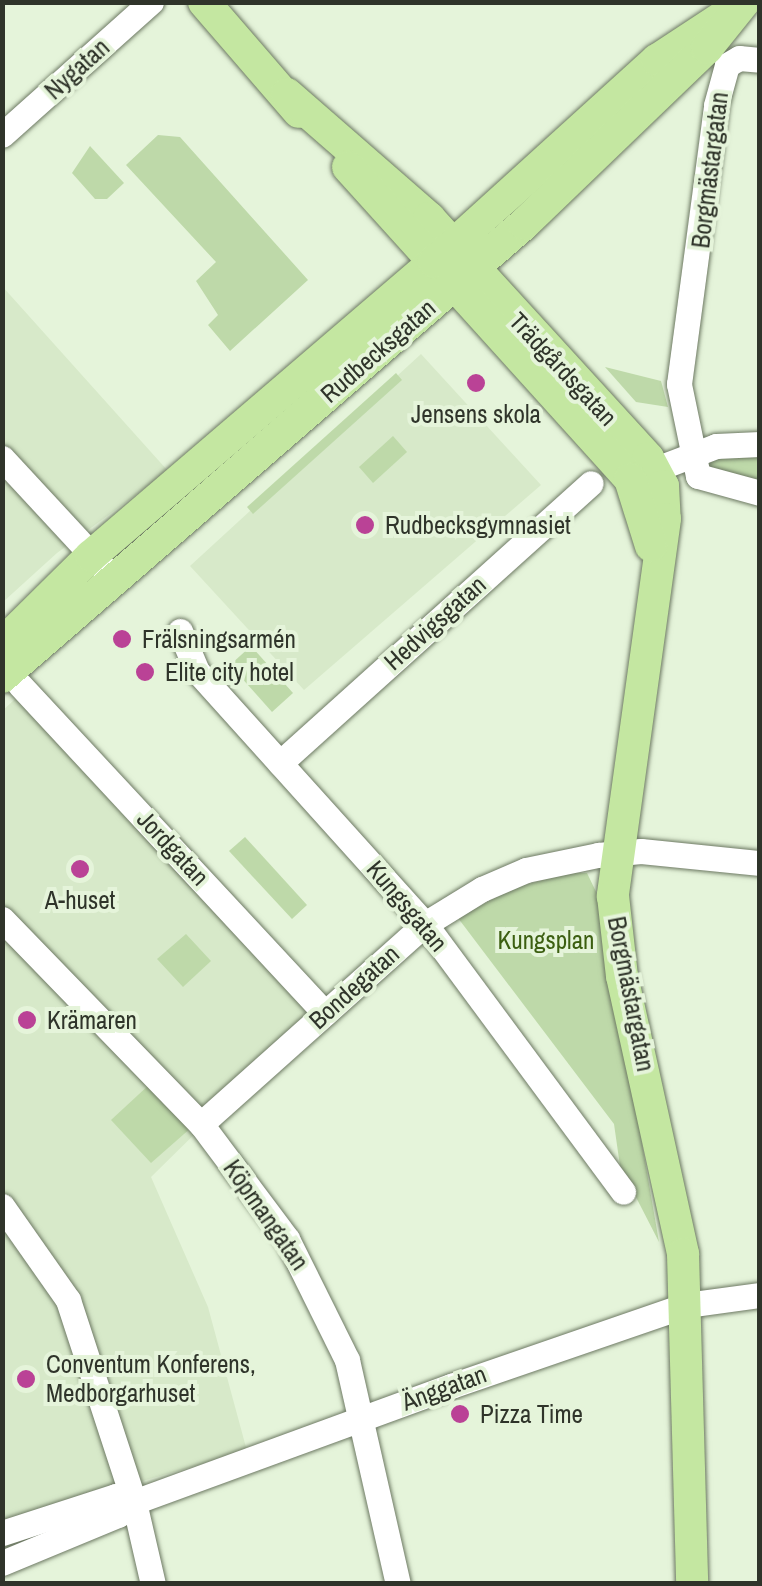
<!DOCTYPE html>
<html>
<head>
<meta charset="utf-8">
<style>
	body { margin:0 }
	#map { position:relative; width:762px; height:1586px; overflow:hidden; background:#e5f4da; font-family:"Archivo Narrow",sans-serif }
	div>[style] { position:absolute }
	.built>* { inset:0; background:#d7e9c9 }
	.green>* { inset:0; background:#bed9a9 }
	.roads { filter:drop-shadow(0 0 2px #6d7963) drop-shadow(0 0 2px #6d7963) }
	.minor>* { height:25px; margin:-12.5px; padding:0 12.5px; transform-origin:12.5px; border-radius:12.5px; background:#fff }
	.major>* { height:32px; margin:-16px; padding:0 16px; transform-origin:16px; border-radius:16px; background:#c4e7a1 }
	.dots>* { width:28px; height:28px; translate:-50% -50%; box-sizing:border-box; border:5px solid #e5f4da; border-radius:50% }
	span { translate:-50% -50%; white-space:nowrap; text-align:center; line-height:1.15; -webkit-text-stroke:8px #e5f4da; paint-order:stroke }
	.street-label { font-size:25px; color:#2f342a }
	.poi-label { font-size:25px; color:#2f342a }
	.left { translate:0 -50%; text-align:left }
	.park-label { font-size:25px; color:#3c5f11 }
	.frame { position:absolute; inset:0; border:5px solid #2f342a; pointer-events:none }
</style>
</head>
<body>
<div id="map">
	<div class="built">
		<i style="clip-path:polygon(2px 286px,168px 471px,57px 553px,3px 602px)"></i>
		<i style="clip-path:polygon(421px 354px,541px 485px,304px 690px,190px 566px)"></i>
		<i style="clip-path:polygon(24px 691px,320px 1011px,151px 1177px,208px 1307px,247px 1451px,3px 1521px,2px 711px)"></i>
	</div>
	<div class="green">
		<i style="clip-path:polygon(158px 135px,180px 137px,308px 280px,230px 351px,208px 325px,218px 315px,196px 281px,216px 262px,126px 165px)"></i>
		<i style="clip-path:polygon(90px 146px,124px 183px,107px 199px,95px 199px,72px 173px)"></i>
		<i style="clip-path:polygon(605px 367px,661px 381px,668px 407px,636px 402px)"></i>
		<i style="clip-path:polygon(396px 373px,402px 380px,253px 514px,247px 507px)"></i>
		<i style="clip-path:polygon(393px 436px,407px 452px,373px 483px,359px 467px)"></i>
		<i style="clip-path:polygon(733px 451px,759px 451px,759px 486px,708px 469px,706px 461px)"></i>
		<i style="clip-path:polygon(251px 646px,293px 693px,272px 712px,230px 665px)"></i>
		<i style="clip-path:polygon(245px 837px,307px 905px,292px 919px,229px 851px)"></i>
		<i style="clip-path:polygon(570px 873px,587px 873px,600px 900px,659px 1242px,620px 1166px,614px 1124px,458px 918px,513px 888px)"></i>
		<i style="clip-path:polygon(186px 934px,211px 961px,183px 987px,157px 959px)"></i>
		<i style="clip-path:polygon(151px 1083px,192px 1127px,151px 1163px,111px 1120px)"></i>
	</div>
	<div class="roads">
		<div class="minor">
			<i style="left:2px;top:135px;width:200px;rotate:-41.8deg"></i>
			<i style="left:2px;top:458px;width:150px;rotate:47.2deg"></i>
			<i style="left:656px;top:469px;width:64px;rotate:-21deg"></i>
			<i style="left:716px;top:446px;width:44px;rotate:-2.6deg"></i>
			<i style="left:698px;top:476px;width:94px;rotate:-101.7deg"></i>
			<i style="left:679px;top:384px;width:281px;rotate:-82.4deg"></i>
			<i style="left:716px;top:105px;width:41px;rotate:-74.6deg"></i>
			<i style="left:727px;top:65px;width:14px;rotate:-30deg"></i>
			<i style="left:739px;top:58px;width:21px;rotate:5deg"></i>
			<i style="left:698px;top:476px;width:64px;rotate:15.3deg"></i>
			<i style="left:180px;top:631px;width:43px;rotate:67deg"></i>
			<i style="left:197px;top:671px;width:341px;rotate:48deg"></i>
			<i style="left:425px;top:924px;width:333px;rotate:53.5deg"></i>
			<i style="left:20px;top:685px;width:448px;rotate:47.1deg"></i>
			<i style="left:280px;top:763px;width:418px;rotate:-42deg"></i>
			<i style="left:2px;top:919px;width:286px;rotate:45.9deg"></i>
			<i style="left:201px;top:1124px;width:144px;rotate:53.2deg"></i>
			<i style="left:287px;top:1239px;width:135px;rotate:63.6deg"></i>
			<i style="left:347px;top:1360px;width:230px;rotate:77.2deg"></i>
			<i style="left:201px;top:1124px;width:300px;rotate:-41.8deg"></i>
			<i style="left:425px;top:924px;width:67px;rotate:-31.6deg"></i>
			<i style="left:482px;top:889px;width:48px;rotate:-23.4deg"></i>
			<i style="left:526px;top:870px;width:74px;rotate:-11.8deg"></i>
			<i style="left:598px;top:855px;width:43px;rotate:-5.3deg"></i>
			<i style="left:641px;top:851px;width:120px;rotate:5.8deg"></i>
			<i style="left:2px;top:1206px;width:115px;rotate:54.9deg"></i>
			<i style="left:68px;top:1300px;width:213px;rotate:71.9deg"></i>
			<i style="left:134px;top:1502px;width:84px;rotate:77deg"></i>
			<i style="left:2px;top:1533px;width:120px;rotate:-18deg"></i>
			<i style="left:116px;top:1496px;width:19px;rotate:18deg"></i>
			<i style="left:2px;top:1563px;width:126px;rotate:-22.5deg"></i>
			<i style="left:118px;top:1515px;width:21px;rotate:-39deg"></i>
			<i style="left:134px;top:1502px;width:338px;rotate:-20.1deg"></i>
			<i style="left:451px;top:1386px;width:249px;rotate:-19deg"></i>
			<i style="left:686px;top:1305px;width:75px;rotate:-7.7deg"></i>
		</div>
		<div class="major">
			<i style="left:204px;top:2px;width:145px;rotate:49.2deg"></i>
			<i style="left:287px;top:94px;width:189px;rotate:41.1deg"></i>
			<i style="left:429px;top:218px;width:325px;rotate:47.6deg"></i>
			<i style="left:648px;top:458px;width:32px;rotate:62deg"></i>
			<i style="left:663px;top:486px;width:33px;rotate:87deg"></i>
			<i style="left:665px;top:519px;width:381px;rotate:97.9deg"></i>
			<i style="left:613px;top:896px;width:81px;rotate:83.6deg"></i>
			<i style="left:622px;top:976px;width:285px;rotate:77.6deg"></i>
			<i style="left:683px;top:1254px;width:330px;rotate:88.4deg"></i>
			<i style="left:348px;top:167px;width:421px;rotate:47.9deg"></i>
			<i style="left:630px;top:479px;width:70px;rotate:72.6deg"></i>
			<i style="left:2px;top:644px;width:125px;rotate:-44.7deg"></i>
			<i style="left:91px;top:556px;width:452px;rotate:-40.6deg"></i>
			<i style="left:434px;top:262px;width:301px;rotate:-42.2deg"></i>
			<i style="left:657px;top:60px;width:80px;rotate:-33.3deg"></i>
			<i style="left:2px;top:677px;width:691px;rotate:-40.95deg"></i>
			<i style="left:524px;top:224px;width:254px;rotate:-43.9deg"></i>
			<i style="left:707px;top:48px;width:59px;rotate:-51.2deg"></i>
		</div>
	</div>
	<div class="dots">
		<i style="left:476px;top:383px;background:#ba4296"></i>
		<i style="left:365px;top:525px;background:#ba4296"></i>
		<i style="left:122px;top:639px;background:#ba4296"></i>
		<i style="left:145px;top:672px;background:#ba4296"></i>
		<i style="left:80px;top:869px;background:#ba4296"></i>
		<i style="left:27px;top:1020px;background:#ba4296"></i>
		<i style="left:26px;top:1379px;background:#ba4296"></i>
		<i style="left:460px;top:1414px;background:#ba4296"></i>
	</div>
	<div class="street-label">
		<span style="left:77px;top:69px;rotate:-42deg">Nygatan</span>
		<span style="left:710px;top:170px;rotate:-83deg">Borgmästargatan</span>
		<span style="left:378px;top:351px;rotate:-41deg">Rudbecksgatan</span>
		<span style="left:563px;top:369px;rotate:47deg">Trädgårdsgatan</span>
		<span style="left:435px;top:623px;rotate:-42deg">Hedvigsgatan</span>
		<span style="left:173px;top:848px;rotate:47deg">Jordgatan</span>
		<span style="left:407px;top:906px;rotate:50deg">Kungsgatan</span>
		<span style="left:354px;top:987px;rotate:-42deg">Bondegatan</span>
		<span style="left:631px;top:994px;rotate:79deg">Borgmästargatan</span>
		<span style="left:266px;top:1215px;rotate:55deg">Köpmangatan</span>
		<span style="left:444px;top:1388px;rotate:-20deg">Änggatan</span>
	</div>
	<div class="poi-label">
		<span style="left:476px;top:414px">Jensens skola</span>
		<span class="left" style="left:385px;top:525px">Rudbecksgymnasiet</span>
		<span class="left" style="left:142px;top:639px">Frälsningsarmén</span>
		<span class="left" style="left:165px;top:672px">Elite city hotel</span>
		<span style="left:80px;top:900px">A-huset</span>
		<span class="left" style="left:47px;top:1020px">Krämaren</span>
		<span class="left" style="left:46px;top:1379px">Conventum Konferens,<br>Medborgarhuset</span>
		<span class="left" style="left:480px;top:1414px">Pizza Time</span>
	</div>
	<div class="park-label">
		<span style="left:546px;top:940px">Kungsplan</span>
	</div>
	<div class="frame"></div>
</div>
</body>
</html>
